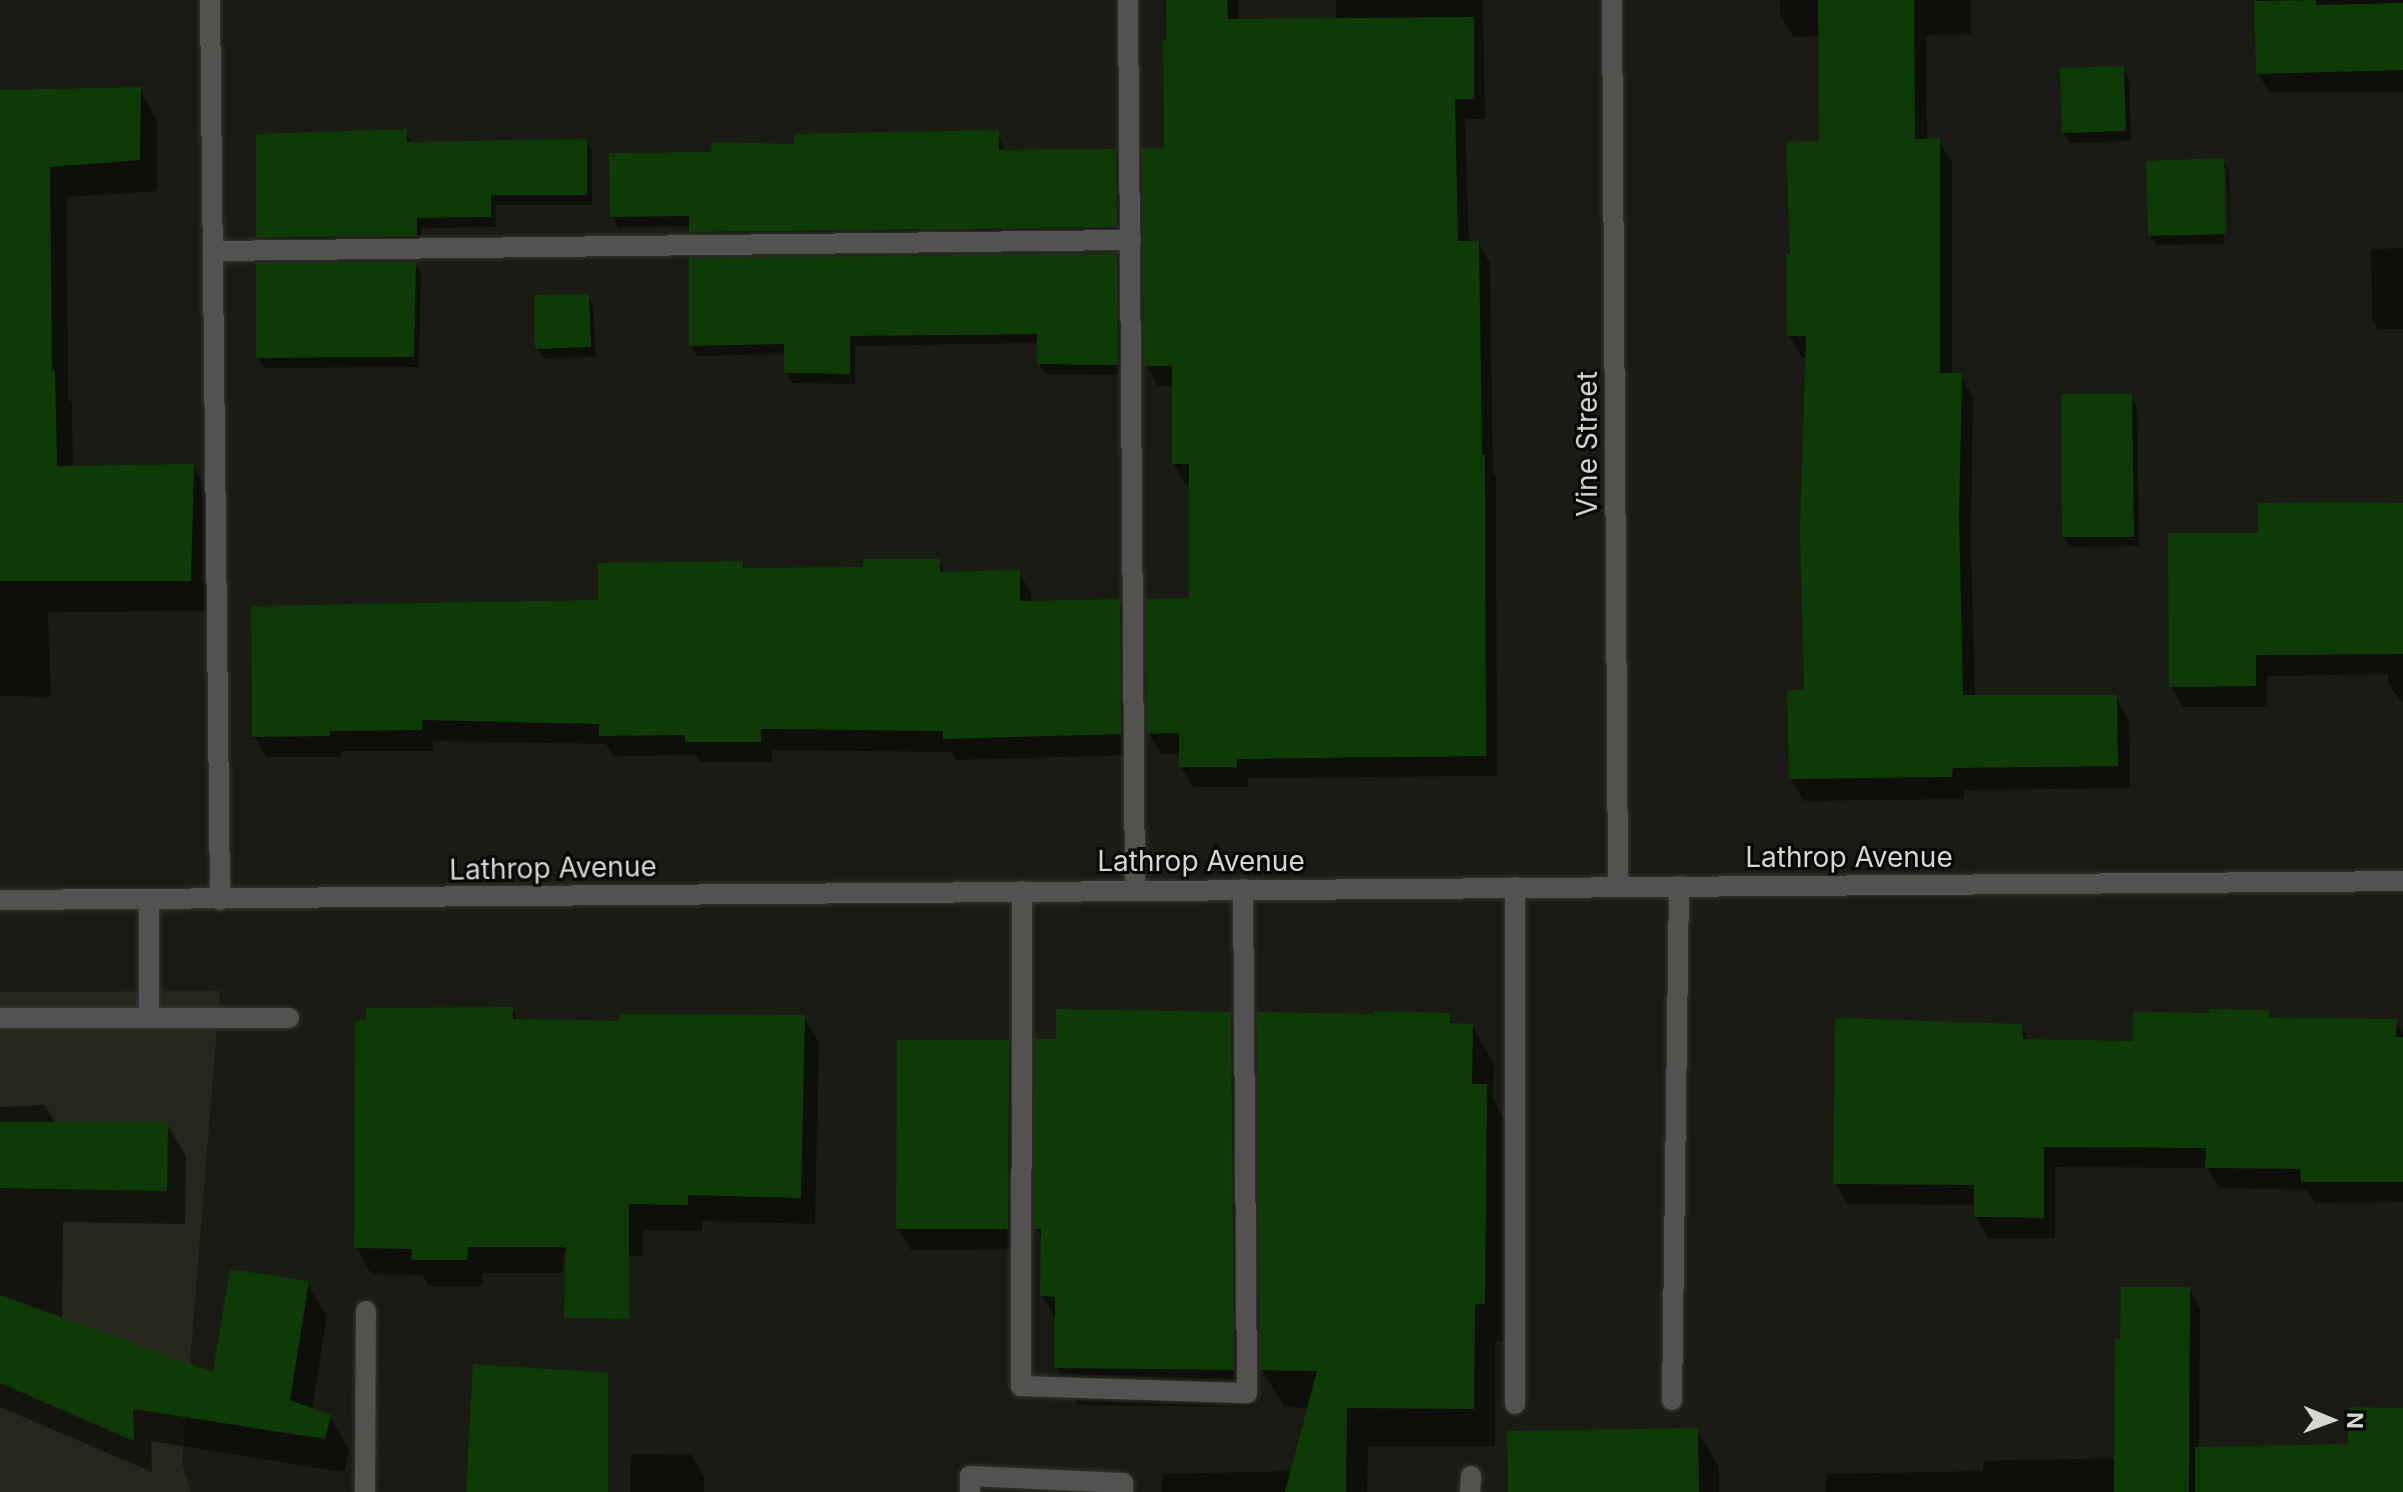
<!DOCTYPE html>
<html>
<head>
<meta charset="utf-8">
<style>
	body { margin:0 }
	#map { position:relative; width:2403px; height:1492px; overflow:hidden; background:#1b1b16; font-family:Inter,sans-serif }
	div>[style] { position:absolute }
	.built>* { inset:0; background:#26261c }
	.shadow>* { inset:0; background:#0007 }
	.building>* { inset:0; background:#0e3a05 }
	.roads { filter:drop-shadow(0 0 2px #353530) drop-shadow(0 0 2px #353530) }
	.minor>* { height:20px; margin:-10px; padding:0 10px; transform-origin:10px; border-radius:10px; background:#545250 }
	span { translate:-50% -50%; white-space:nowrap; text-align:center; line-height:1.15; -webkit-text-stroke:6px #060605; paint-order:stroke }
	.street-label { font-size:28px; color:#d6d6d3 }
	.north { position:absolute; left:2291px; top:1380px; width:80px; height:80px; -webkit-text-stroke:6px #060605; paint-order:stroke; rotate:91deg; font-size:22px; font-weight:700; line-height:32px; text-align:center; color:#d6d6d3 }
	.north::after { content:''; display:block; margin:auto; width:28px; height:36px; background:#d6d6d3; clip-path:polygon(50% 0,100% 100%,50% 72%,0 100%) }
</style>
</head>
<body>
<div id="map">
	<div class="built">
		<i style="clip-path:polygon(220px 991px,182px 1463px,191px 1492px,0 1492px,0 992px)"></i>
	</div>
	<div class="shadow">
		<i style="clip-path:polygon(1165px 0,1238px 0,1238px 21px,1336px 20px,1336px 0,1483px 0,1485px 119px,1465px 119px,1469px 243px,1478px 243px,1490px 263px,1493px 473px,1496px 478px,1497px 776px,1248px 778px,1248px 787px,1193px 787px,1181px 767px,1181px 753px,1161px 754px,1149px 733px,1191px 600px,1191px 484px,1185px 484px,1174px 464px,1174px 386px,1158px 386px,1146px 365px,1166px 150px)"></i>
		<i style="clip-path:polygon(1780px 0,1971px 0,1971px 34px,1926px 35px,1927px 141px,1939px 140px,1952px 163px,1952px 375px,1960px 375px,1973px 397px,1971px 541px,1975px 697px,2116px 697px,2129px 720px,2130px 788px,1964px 790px,1964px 799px,1804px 801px,1791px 779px,1806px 692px,1807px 358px,1802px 358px,1789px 335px,1792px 256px,1821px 143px,1820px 36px,1793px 37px,1780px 14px)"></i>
		<i style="clip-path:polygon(2256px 0,2403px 0,2403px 92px,2269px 92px,2258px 73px)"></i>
		<i style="clip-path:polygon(2123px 68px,2129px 78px,2131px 141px,2070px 143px,2064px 133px)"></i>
		<i style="clip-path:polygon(139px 89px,157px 120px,157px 191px,67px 197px,68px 397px,72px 403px,73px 468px,193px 466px,211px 496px,208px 611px,48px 612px,51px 697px,0 696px,0 92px)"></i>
		<i style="clip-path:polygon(406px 131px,412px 144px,586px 141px,592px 151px,592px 205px,495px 205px,496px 227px,422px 228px,421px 245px,263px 247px,258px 237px)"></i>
		<i style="clip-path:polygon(998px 132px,1004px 152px,1115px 151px,1121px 161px,1122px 237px,697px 242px,691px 226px,618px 227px,612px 216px,713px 154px)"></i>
		<i style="clip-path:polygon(2223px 160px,2229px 170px,2230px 244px,2226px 168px,2222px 168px,2224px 244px,2156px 245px,2150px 235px)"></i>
		<i style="clip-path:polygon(2403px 248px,2403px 329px,2378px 329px,2372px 319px,2371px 249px)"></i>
		<i style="clip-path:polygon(1116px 255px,1122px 265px,1123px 375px,1045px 374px,1039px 363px,1039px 343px,855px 346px,855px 384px,792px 383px,786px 372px,786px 354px,697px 356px,691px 345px)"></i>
		<i style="clip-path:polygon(415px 264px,421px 274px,419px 367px,264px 368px,258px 358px)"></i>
		<i style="clip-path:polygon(588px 296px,593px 306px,596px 357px,543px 358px,537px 348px)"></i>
		<i style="clip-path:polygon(2131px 396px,2137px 406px,2139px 546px,2070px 547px,2064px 537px)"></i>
		<i style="clip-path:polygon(2403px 504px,2403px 704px,2388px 683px,2388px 674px,2267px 676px,2267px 707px,2183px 707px,2171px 686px,2260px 535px)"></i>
		<i style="clip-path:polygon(939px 561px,946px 574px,1019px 572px,1031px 593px,1031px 603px,1119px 601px,1131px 622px,1132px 755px,957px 760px,952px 752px,772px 750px,772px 762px,700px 762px,695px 755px,613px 756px,606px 744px,433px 741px,433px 751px,341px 751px,341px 757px,266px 757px,254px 736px,600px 602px,742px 563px,746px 570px,865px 569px)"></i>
		<i style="clip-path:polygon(512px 1009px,519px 1021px,621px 1023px,804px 1017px,819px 1043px,815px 1224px,702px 1221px,702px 1231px,643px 1230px,643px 1256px,564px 1252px,562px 1273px,482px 1273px,482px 1286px,429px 1286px,422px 1275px,371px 1274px,356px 1247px)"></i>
		<i style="clip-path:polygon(2268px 1012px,2273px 1020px,2396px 1021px,2403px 1034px,2403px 1202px,2315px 1203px,2307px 1190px,2219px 1188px,2208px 1168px,2055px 1167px,2055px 1238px,1988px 1238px,1976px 1217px,1976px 1205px,1848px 1204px,1835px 1183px,2021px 1026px,2030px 1041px,2135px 1043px)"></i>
		<i style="clip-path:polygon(1230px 1014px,1252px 1051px,1254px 1407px,1078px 1405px,1056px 1367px,1057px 1321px,1042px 1296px,1043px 1239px,1036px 1228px,1058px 1041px)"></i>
		<i style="clip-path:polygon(1449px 1015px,1455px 1026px,1472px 1026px,1494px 1064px,1493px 1099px,1507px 1124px,1506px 1341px,1495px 1341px,1495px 1446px,1368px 1446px,1367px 1492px,1162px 1492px,1162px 1474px,1293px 1471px,1309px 1408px,1284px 1407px,1262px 1370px)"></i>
		<i style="clip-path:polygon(1008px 1042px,1020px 1063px,1019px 1249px,911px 1250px,898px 1229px)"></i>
		<i style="clip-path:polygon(45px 1105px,56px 1124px,167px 1124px,186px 1157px,185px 1224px,63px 1222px,62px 1320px,215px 1375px,307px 1283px,327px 1316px,312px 1410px,330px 1417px,349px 1450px,344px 1472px,151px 1441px,152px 1472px,0 1407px,0 1107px)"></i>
		<i style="clip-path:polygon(2189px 1289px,2200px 1308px,2199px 1449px,2350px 1446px,2403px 1410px,2403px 1492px,1826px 1492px,1826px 1474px,1983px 1471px,1983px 1461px,2116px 1458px)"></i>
		<i style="clip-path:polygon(1697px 1430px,1719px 1467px,1719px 1492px,1510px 1492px)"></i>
		<i style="clip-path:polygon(631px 1454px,692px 1455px,704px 1477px,704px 1492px,630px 1492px)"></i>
	</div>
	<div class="building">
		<i style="clip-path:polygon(1166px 0,1227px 0,1228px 19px,1474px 17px,1474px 99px,1455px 99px,1458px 241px,1479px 241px,1482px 455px,1485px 455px,1486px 756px,1237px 759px,1237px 767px,1179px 767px,1179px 733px,1147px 734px,1146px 599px,1189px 598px,1189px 464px,1172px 464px,1172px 366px,1144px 366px,1142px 148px,1164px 148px,1163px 40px,1166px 39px)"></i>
		<i style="clip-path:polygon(1818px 0,1914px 0,1915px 139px,1940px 138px,1940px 373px,1962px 373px,1959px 517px,1963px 695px,2117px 695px,2118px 766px,1953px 768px,1952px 777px,1789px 779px,1787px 690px,1804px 690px,1800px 529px,1806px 336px,1787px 336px,1786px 254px,1790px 254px,1786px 142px,1819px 141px)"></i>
		<i style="clip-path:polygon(2316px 0,2316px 5px,2403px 3px,2403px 70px,2256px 74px,2254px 1px)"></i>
		<i style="clip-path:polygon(2124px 66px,2126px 131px,2062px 133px,2060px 68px)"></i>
		<i style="clip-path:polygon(141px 87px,140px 160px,50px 167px,52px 370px,55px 370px,57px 466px,194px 464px,191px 581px,0 581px,0 90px)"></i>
		<i style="clip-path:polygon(407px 129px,407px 142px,587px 139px,587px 195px,491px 195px,491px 217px,417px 218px,417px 236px,256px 237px,256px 134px)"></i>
		<i style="clip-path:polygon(999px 130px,999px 150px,1116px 149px,1117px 227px,689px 232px,689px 216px,610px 217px,609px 153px,711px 152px,712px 142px,794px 144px,794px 134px)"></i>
		<i style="clip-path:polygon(2224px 158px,2226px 234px,2148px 236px,2146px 161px)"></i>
		<i style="clip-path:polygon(1117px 253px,1118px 365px,1037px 364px,1037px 334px,850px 336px,850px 374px,784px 373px,784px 344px,689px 346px,689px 258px)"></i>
		<i style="clip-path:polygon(416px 262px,414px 357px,256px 358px,256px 263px)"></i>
		<i style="clip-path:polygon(589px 294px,591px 347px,535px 349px,534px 295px)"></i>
		<i style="clip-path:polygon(2061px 394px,2132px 394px,2134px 537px,2062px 537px)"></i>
		<i style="clip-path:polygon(2334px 502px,2403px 503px,2403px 654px,2256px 655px,2256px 686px,2169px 687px,2168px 533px,2258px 533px,2258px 503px)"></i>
		<i style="clip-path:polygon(863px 559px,940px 559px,940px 572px,1020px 570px,1020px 601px,1120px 599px,1121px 734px,943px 739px,943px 731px,761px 729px,761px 742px,685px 742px,685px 735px,599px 736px,599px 724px,422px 720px,422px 730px,330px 731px,330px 736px,252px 737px,251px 606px,598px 600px,598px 563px,743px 561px,743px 568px,863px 567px)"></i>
		<i style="clip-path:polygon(513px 1007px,513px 1019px,619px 1021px,619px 1014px,805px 1015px,801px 1198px,688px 1195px,688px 1205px,629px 1204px,629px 1319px,564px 1318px,566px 1247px,468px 1247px,467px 1260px,411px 1260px,412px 1249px,354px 1248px,355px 1021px,366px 1020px,366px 1008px)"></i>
		<i style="clip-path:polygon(1056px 1009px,1231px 1012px,1234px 1370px,1054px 1368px,1055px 1297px,1040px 1296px,1041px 1229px,1034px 1229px,1035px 1039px,1056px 1039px)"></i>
		<i style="clip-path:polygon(2209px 1009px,2269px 1010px,2269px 1018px,2397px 1019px,2396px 1037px,2403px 1037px,2403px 1182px,2301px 1182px,2300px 1169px,2205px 1168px,2206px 1148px,2044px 1147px,2044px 1218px,1974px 1217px,1974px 1185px,1833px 1184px,1835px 1018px,2022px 1024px,2023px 1039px,2133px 1041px,2133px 1012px,2209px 1013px)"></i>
		<i style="clip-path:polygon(1373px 1011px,1450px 1013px,1450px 1023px,1473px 1024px,1472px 1084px,1487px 1084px,1485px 1304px,1475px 1304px,1474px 1409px,1347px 1408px,1346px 1492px,1285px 1492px,1317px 1371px,1260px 1370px,1257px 1012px,1373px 1014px)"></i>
		<i style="clip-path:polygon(897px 1040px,1009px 1040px,1008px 1229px,896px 1229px)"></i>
		<i style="clip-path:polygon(0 1122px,168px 1122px,167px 1191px,0 1188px)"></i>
		<i style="clip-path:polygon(230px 1269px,309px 1281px,290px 1400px,331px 1415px,325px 1439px,133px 1409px,134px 1441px,0 1383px,0 1295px,213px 1372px)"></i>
		<i style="clip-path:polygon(2121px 1287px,2190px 1287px,2189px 1492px,2114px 1492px,2115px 1339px,2120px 1339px)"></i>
		<i style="clip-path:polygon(473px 1364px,608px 1373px,608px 1492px,466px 1492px)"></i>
		<i style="clip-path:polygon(2349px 1407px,2403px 1408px,2403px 1492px,2195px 1492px,2195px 1447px,2348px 1444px)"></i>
		<i style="clip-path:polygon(1698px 1428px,1699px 1492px,1508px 1492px,1507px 1431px)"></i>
	</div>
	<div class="roads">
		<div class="minor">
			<i style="left:210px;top:0;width:900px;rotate:89.36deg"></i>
			<i style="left:1128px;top:0;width:889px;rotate:89.55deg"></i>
			<i style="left:1612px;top:0;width:887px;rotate:89.61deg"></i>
			<i style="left:213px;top:251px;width:918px;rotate:-0.69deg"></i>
			<i style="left:1515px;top:887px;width:517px;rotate:90deg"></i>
			<i style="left:1022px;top:891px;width:495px;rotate:90.1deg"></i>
			<i style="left:1021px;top:1386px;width:226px;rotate:1.8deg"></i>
			<i style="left:1247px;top:1393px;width:504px;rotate:-90.45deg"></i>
			<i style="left:0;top:900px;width:2403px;rotate:-0.45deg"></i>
			<i style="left:149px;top:901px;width:117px;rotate:90deg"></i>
			<i style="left:0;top:1018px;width:289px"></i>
			<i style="left:1672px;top:1400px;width:514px;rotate:-89.22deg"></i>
			<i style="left:365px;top:1492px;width:181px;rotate:-89.7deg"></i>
			<i style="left:970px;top:1492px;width:16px;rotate:-90deg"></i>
			<i style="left:970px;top:1476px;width:153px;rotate:2.6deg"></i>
			<i style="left:1123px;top:1483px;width:9px;rotate:90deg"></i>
			<i style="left:1470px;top:1492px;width:16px;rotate:-86deg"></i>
		</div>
	</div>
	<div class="street-label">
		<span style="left:1587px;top:444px;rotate:-90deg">Vine Street</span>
		<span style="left:1849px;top:857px">Lathrop Avenue</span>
		<span style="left:1201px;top:861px">Lathrop Avenue</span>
		<span style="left:553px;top:868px;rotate:-1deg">Lathrop Avenue</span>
	</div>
	<div class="north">N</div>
</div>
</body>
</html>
